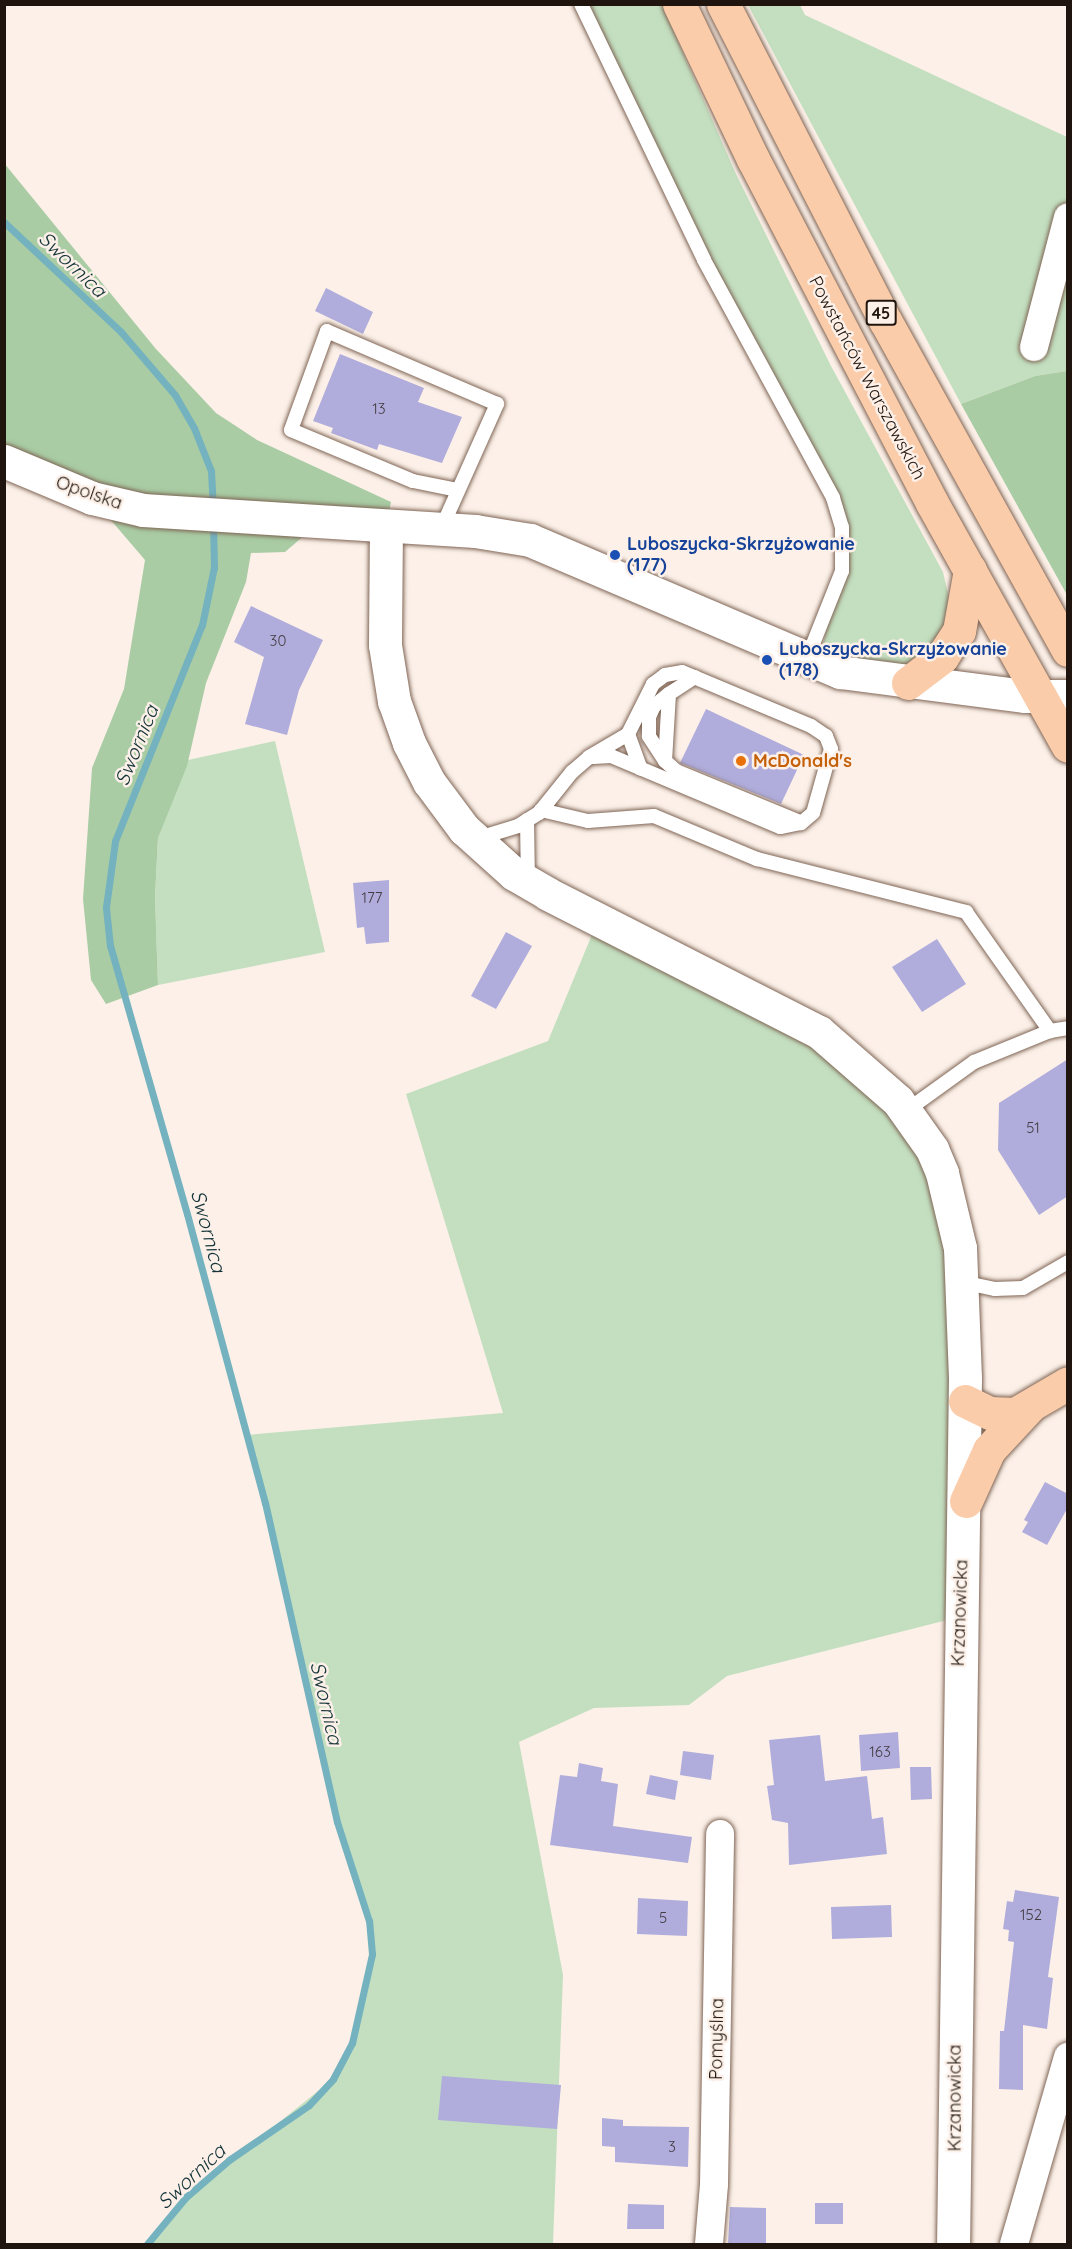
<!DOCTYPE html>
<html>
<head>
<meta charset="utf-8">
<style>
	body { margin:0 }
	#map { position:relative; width:1072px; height:2249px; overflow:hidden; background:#fcf0e8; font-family:Quicksand,sans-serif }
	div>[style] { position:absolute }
	.green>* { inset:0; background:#c3dfbf }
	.forest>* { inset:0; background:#a9cca4 }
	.stream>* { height:7px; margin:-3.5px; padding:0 3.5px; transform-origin:3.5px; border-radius:3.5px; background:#73b2be }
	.building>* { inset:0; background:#b0addc }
	.roads { filter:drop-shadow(0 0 2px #7f6555) drop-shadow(0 0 2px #7f6555) }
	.service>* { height:14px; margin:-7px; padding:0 7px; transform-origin:7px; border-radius:7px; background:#fff }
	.minor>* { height:28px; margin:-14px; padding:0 14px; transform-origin:14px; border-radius:14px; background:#fff }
	.tertiary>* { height:33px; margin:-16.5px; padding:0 16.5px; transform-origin:16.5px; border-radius:16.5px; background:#fff }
	.primary>* { height:33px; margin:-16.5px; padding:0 16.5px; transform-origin:16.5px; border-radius:16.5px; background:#faccaa }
	.dots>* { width:16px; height:16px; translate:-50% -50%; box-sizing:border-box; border:3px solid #fcf0e8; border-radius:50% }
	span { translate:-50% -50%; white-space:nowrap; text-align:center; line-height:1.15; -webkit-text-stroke:5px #fcf0e8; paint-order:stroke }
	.number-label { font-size:15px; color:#433b42 }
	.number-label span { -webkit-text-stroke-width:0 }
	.shield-label span { padding:2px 4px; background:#fcf0e8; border:2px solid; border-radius:4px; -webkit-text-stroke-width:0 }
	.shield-label { font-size:16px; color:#1f150e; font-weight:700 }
	.street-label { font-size:18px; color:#1f150e }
	.transit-label { font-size:18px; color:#164399; font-weight:700 }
	.left { translate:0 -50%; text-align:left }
	.food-label { font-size:18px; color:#c56008; font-weight:700 }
	.water-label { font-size:20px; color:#143439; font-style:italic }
	.frame { position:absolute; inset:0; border:6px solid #1f150e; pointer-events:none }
</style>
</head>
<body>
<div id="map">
	<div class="green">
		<i style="clip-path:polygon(581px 5px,662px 5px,736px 174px,831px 366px,943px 572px,950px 602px,945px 624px,938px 640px,904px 666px,821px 653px,836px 587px,842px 527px)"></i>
		<i style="clip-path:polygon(748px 5px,800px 5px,805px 15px,1067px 137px,1067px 371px,1035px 376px,961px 404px)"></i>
		<i style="clip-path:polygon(275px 741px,325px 952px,158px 985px,155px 897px,158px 838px,188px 760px)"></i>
		<i style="clip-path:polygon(598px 920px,819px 1033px,942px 1173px,959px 1617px,727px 1676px,689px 1705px,594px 1708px,519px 1742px,563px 1975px,553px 2244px,147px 2244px,186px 2197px,333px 2079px,352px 2043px,372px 1954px,369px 1921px,337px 1822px,246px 1435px,503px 1413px,406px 1094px,548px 1041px)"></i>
	</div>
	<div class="forest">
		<i style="clip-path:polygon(4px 163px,156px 349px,216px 413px,257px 440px,391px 502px,386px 526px,321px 521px,285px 552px,251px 553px,246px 582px,206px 683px,187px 766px,158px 838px,155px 897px,158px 985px,106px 1004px,91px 980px,83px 899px,92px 768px,124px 689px,145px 560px,92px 498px,5px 461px)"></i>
		<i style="clip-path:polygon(1067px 371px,1068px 371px,1067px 595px,961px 404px,1035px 376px)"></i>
	</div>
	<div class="stream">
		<i style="left:4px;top:222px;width:161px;rotate:43.2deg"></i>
		<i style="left:121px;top:332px;width:83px;rotate:49.4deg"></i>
		<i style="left:175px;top:395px;width:38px;rotate:60deg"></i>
		<i style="left:194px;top:428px;width:46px;rotate:68.4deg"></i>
		<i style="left:211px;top:471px;width:36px;rotate:87deg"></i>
		<i style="left:147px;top:2244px;width:61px;rotate:-50.3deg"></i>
		<i style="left:186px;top:2197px;width:57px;rotate:-40.7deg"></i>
		<i style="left:229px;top:2160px;width:97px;rotate:-34.5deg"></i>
		<i style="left:309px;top:2105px;width:35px;rotate:-47deg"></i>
		<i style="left:333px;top:2079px;width:41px;rotate:-62.2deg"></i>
		<i style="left:352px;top:2043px;width:91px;rotate:-77.3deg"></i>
		<i style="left:372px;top:1954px;width:33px;rotate:-95deg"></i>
		<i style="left:369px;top:1921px;width:104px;rotate:-107.9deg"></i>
		<i style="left:337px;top:1822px;width:327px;rotate:-102.7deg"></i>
		<i style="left:265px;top:1503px;width:299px;rotate:-105.1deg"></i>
		<i style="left:187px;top:1214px;width:279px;rotate:-106deg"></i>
		<i style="left:110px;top:946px;width:39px;rotate:-96deg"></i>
		<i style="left:106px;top:907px;width:67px;rotate:-82.2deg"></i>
		<i style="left:115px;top:841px;width:233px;rotate:-68.1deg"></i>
		<i style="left:202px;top:625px;width:59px;rotate:-78.3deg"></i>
		<i style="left:214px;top:567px;width:43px;rotate:-91.3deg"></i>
	</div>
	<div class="building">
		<i style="clip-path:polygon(326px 288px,373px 312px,363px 334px,315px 311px)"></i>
		<i style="clip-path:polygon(340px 354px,424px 388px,418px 402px,462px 417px,442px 463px,379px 444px,377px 450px,331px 433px,333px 428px,313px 421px)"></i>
		<i style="clip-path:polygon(251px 606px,323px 640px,299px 690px,287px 735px,245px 724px,264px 657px,234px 642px)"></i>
		<i style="clip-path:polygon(706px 709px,804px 755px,781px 804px,680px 763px)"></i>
		<i style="clip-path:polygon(389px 880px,389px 942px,366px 944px,364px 927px,357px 928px,353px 883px)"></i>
		<i style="clip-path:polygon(506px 932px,532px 946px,496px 1009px,471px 996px)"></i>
		<i style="clip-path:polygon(937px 939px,966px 984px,922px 1012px,892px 967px)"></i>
		<i style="clip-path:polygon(1068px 1059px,1068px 1196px,1039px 1215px,998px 1150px,999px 1103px)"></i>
		<i style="clip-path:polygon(1045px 1482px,1068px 1494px,1068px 1507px,1047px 1545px,1022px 1532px,1028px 1522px,1024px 1520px)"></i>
		<i style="clip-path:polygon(898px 1732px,900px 1768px,861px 1771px,859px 1735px)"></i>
		<i style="clip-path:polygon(820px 1735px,825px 1781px,867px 1776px,872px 1819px,883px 1817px,887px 1854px,789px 1865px,788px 1823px,772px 1820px,767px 1786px,774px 1785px,769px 1740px)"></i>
		<i style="clip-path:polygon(683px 1751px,714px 1755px,711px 1780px,680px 1775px)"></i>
		<i style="clip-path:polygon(579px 1763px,603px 1768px,601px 1781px,618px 1784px,613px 1826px,692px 1837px,688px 1863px,550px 1845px,560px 1775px,577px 1777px)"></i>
		<i style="clip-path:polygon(910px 1767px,931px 1767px,932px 1799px,911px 1800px)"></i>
		<i style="clip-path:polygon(650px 1775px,678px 1781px,675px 1800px,646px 1794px)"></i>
		<i style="clip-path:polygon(1015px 1890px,1059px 1897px,1048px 1977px,1053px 1978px,1047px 2029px,1023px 2025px,1023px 2090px,999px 2089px,1000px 2031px,1004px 2031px,1014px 1942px,1008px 1941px,1009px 1930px,1003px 1929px,1007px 1901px,1013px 1902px)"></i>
		<i style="clip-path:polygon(638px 1898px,688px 1901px,687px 1936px,637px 1934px)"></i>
		<i style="clip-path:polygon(891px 1905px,892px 1937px,832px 1939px,831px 1907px)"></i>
		<i style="clip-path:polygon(442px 2076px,561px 2085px,557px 2129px,438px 2120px)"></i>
		<i style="clip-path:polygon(602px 2118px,623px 2120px,623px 2126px,689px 2127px,688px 2167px,615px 2162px,615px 2147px,602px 2146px)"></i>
		<i style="clip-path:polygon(815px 2203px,843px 2203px,843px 2224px,815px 2224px)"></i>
		<i style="clip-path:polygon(628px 2204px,664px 2205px,664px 2229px,627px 2229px)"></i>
		<i style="clip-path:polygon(730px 2207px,766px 2208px,766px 2244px,728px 2244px)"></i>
	</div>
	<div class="roads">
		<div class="service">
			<i style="left:581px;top:4px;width:284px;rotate:64.3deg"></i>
			<i style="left:704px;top:260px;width:271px;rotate:61.5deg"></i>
			<i style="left:833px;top:498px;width:30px;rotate:73deg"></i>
			<i style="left:842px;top:527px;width:44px;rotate:90deg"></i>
			<i style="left:842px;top:571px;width:95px;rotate:111.7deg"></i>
			<i style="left:442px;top:527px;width:135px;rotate:-65.9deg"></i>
			<i style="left:497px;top:404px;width:185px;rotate:-156.8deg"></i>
			<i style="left:327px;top:331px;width:105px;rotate:110deg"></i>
			<i style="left:291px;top:430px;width:132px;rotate:22.7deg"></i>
			<i style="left:413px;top:481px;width:46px;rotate:11.3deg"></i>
			<i style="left:695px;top:677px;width:31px;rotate:147deg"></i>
			<i style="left:669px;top:694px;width:67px;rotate:93.4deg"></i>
			<i style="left:665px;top:761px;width:15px;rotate:42deg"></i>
			<i style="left:676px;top:771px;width:134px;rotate:22.4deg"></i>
			<i style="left:628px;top:734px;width:37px;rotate:70deg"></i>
			<i style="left:665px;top:761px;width:30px;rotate:-123deg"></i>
			<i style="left:649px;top:736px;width:19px;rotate:-90deg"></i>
			<i style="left:649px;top:717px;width:12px;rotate:-66deg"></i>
			<i style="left:654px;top:706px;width:19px;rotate:-39deg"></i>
			<i style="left:541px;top:810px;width:48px;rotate:13.2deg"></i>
			<i style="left:588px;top:821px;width:66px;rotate:-4.3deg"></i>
			<i style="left:654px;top:816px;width:112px;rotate:22.7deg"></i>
			<i style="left:757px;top:859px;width:216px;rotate:14.2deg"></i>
			<i style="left:966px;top:912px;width:146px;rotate:54.8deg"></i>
			<i style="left:527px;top:820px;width:61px;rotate:89.1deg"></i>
			<i style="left:479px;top:838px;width:41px;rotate:-17.1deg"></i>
			<i style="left:518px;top:826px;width:25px;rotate:-32deg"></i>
			<i style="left:539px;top:813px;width:53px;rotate:-51.2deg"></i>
			<i style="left:572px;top:772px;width:23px;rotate:-41deg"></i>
			<i style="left:589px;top:757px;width:45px;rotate:-30.5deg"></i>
			<i style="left:628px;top:734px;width:56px;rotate:-63.4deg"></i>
			<i style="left:653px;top:684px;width:15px;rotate:-37deg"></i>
			<i style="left:665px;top:675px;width:17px;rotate:-10deg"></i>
			<i style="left:682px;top:672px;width:140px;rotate:22.7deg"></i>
			<i style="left:811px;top:726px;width:18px;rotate:34deg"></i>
			<i style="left:826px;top:736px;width:14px;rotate:69deg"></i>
			<i style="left:831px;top:749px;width:66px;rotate:105.7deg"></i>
			<i style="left:813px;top:813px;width:16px;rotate:140deg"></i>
			<i style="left:801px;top:823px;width:21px;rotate:169deg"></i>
			<i style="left:780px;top:827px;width:183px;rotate:-157.2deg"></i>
			<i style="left:611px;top:756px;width:22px;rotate:177deg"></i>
			<i style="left:906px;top:1111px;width:84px;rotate:-35.8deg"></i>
			<i style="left:974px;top:1062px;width:82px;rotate:-22.2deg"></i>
			<i style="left:1050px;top:1031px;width:18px;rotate:-9deg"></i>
			<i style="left:962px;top:1282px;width:34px;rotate:12deg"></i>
			<i style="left:995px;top:1289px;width:28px;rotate:-2deg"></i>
			<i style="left:1023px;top:1288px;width:52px;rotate:-30deg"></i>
		</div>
		<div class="minor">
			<i style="left:1034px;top:347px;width:134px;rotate:-75.3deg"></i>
			<i style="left:709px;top:2244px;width:60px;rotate:-85.2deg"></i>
			<i style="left:714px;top:2184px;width:350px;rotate:-89deg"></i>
			<i style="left:1014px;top:2244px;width:195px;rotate:-73.9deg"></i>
		</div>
		<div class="tertiary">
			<i style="left:4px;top:461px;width:95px;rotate:22.8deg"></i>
			<i style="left:92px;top:498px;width:52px;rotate:13.2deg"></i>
			<i style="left:143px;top:510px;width:333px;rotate:3.6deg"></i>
			<i style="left:475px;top:531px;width:56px;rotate:9.3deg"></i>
			<i style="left:530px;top:540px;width:337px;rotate:23.1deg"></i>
			<i style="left:840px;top:672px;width:187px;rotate:7.4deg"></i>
			<i style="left:1025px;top:696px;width:43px"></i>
			<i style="left:386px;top:526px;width:119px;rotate:90.5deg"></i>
			<i style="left:385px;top:645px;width:57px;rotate:80.9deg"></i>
			<i style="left:394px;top:701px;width:45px;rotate:70.3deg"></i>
			<i style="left:409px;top:743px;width:44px;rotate:62.9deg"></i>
			<i style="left:429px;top:782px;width:59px;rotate:53.3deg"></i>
			<i style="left:464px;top:829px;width:67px;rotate:42deg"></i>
			<i style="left:514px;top:874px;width:39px;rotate:30deg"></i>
			<i style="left:548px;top:894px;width:304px;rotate:27deg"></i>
			<i style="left:819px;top:1032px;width:105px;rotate:41.1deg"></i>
			<i style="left:898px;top:1101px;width:59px;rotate:54.7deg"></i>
			<i style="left:932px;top:1149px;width:26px;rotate:67deg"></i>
			<i style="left:942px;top:1173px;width:77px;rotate:76.5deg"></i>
			<i style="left:960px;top:1248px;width:130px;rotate:87.8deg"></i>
			<i style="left:965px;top:1378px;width:866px;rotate:90.79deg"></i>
		</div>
		<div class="primary">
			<i style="left:679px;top:4px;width:172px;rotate:64.5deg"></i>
			<i style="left:753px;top:159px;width:388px;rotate:62.5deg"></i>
			<i style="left:932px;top:503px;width:278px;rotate:60.8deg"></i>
			<i style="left:723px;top:4px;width:357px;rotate:62.9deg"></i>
			<i style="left:886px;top:322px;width:375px;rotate:61deg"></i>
			<i style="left:908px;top:683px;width:43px;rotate:-37.4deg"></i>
			<i style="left:942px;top:657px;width:31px;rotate:-57deg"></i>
			<i style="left:959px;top:631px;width:62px;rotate:-79.8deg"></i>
			<i style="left:965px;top:1401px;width:28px;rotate:26deg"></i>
			<i style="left:990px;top:1413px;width:25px;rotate:2deg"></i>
			<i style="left:1015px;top:1414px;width:61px;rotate:-30.3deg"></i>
			<i style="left:966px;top:1501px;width:56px;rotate:-65.7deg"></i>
			<i style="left:989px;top:1450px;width:59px;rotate:-47.1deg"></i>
		</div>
	</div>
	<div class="dots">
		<i style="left:615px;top:555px;background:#1a4fb4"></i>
		<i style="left:767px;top:660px;background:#1a4fb4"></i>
		<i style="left:741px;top:761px;background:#e8710a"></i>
	</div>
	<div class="number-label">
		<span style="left:379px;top:409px">13</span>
		<span style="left:278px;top:641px">30</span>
		<span style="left:372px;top:898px">177</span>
		<span style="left:1033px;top:1128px">51</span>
		<span style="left:880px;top:1752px">163</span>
		<span style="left:1031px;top:1915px">152</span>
		<span style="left:663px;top:1918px">5</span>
		<span style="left:672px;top:2147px">3</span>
	</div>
	<div class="shield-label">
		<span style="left:881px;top:313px">45</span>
	</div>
	<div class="street-label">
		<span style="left:867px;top:378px;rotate:62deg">Powstańców Warszawskich</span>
		<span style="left:89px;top:493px;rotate:19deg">Opolska</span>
		<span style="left:960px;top:1613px;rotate:-88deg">Krzanowicka</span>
		<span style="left:717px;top:2039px;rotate:-89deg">Pomyślna</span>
		<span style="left:955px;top:2098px;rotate:-90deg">Krzanowicka</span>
	</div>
	<div class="transit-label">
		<span class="left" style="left:627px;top:555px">Luboszycka-Skrzyżowanie<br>(177)</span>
		<span class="left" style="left:779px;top:660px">Luboszycka-Skrzyżowanie<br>(178)</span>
	</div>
	<div class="food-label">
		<span class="left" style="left:753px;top:761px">McDonald's</span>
	</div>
	<div class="water-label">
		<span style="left:73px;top:264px;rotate:44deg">Swornica</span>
		<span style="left:136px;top:745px;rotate:-68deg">Swornica</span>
		<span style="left:209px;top:1231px;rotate:75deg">Swornica</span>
		<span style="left:327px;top:1703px;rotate:77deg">Swornica</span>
		<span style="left:191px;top:2176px;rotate:-43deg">Swornica</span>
	</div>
	<div class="frame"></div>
</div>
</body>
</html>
